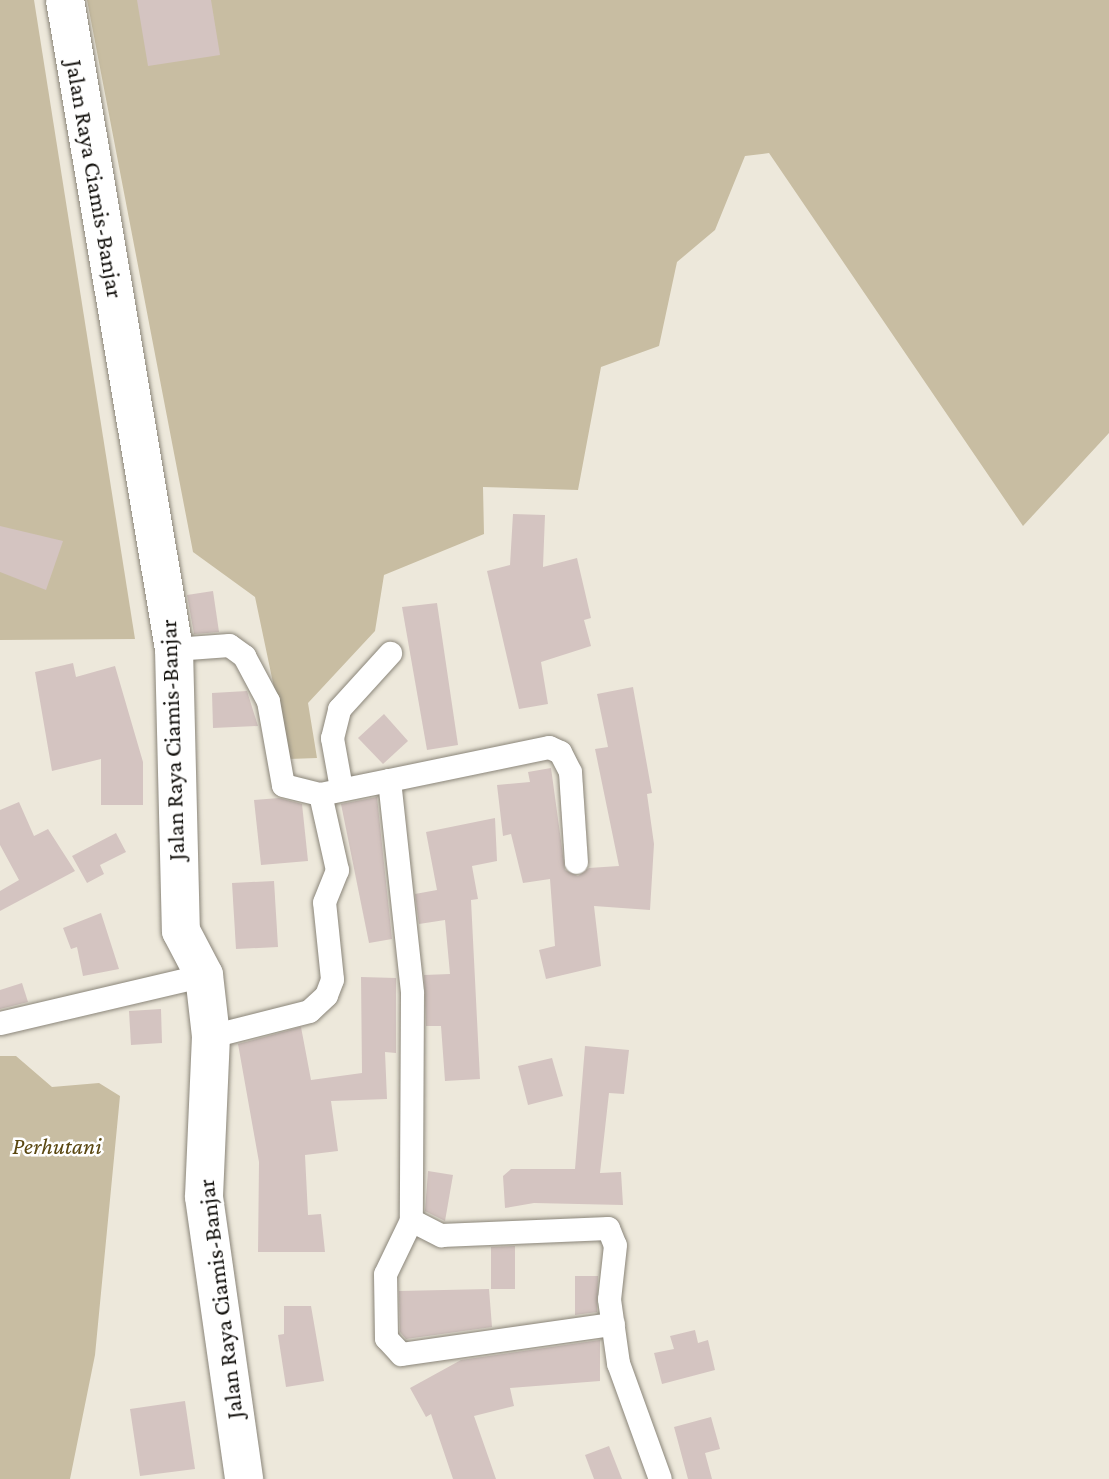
<!DOCTYPE html>
<html>
<head>
<meta charset="utf-8">
<style>
	body { margin:0 }
	#map { position:relative; width:1109px; height:1479px; overflow:hidden; background:#ede8db; font-family:"Crimson Pro",serif }
	div>[style] { position:absolute }
	.green>* { inset:0; background:#c8bda2 }
	.building>* { inset:0; background:#d4c4c1 }
	.roads { filter:drop-shadow(0 0 2px #8a8579) drop-shadow(0 0 2px #8a8579) }
	.minor>* { height:23px; margin:-11.5px; padding:0 11.5px; transform-origin:11.5px; border-radius:11.5px; background:#fff }
	.trunk>* { height:38px; margin:-19px; padding:0 19px; transform-origin:19px; border-radius:19px; background:#fff }
	span { translate:-50% -50%; white-space:nowrap; text-align:center; line-height:1.15; -webkit-text-stroke:5px #fff; paint-order:stroke }
	.street-label { font-size:24px; color:#100e0a }
	.park-label { font-size:24px; color:#5a4711; font-style:italic }
</style>
</head>
<body>
<div id="map">
	<div class="green">
		<i style="clip-path:polygon(0 0,34px 0,135px 639px,0 640px)"></i>
		<i style="clip-path:polygon(87px 0,1109px 0,1109px 433px,1023px 526px,769px 153px,745px 156px,715px 230px,677px 262px,659px 346px,601px 367px,578px 490px,483px 487px,484px 534px,384px 575px,375px 631px,308px 703px,317px 758px,289px 759px,255px 597px,193px 552px)"></i>
		<i style="clip-path:polygon(0 1056px,16px 1056px,52px 1087px,99px 1083px,120px 1096px,95px 1355px,70px 1479px,0 1479px)"></i>
	</div>
	<div class="building">
		<i style="clip-path:polygon(137px 0,211px 0,220px 55px,148px 66px)"></i>
		<i style="clip-path:polygon(513px 514px,545px 515px,543px 567px,577px 558px,591px 618px,584px 620px,591px 646px,541px 662px,548px 704px,519px 709px,487px 571px,510px 565px)"></i>
		<i style="clip-path:polygon(0 526px,63px 541px,46px 590px,0 572px)"></i>
		<i style="clip-path:polygon(213px 591px,219px 632px,194px 634px,187px 595px)"></i>
		<i style="clip-path:polygon(437px 603px,458px 745px,427px 750px,402px 607px)"></i>
		<i style="clip-path:polygon(73px 663px,76px 677px,115px 666px,143px 762px,143px 805px,101px 805px,101px 759px,52px 771px,35px 672px)"></i>
		<i style="clip-path:polygon(633px 687px,652px 793px,647px 794px,654px 844px,650px 910px,594px 906px,601px 966px,546px 979px,539px 950px,555px 946px,550px 879px,523px 883px,511px 834px,503px 836px,497px 785px,530px 782px,528px 772px,551px 768px,565px 870px,578px 876px,589px 868px,619px 866px,595px 749px,608px 747px,597px 694px)"></i>
		<i style="clip-path:polygon(247px 691px,258px 726px,213px 728px,212px 693px)"></i>
		<i style="clip-path:polygon(384px 714px,408px 741px,383px 764px,358px 738px)"></i>
		<i style="clip-path:polygon(377px 797px,392px 939px,369px 943px,341px 804px)"></i>
		<i style="clip-path:polygon(279px 798px,302px 804px,308px 861px,261px 865px,254px 800px)"></i>
		<i style="clip-path:polygon(19px 802px,34px 836px,48px 829px,75px 871px,0 911px,0 891px,19px 880px,0 845px,0 810px)"></i>
		<i style="clip-path:polygon(495px 818px,497px 861px,472px 866px,478px 899px,471px 900px,480px 1079px,445px 1081px,441px 1026px,426px 1026px,424px 975px,450px 974px,445px 920px,419px 924px,415px 894px,437px 890px,426px 832px)"></i>
		<i style="clip-path:polygon(116px 833px,126px 852px,100px 865px,104px 874px,87px 883px,72px 856px)"></i>
		<i style="clip-path:polygon(274px 881px,278px 947px,236px 949px,232px 883px)"></i>
		<i style="clip-path:polygon(101px 913px,119px 969px,83px 976px,77px 947px,71px 949px,63px 928px)"></i>
		<i style="clip-path:polygon(361px 977px,396px 978px,396px 1053px,385px 1052px,387px 1099px,331px 1101px,338px 1151px,305px 1155px,308px 1215px,321px 1214px,325px 1252px,258px 1252px,259px 1162px,238px 1044px,301px 1027px,311px 1080px,362px 1073px)"></i>
		<i style="clip-path:polygon(22px 983px,28px 1002px,0 1009px,0 990px)"></i>
		<i style="clip-path:polygon(161px 1009px,162px 1043px,131px 1045px,129px 1011px)"></i>
		<i style="clip-path:polygon(585px 1046px,629px 1050px,624px 1094px,609px 1093px,600px 1173px,621px 1172px,623px 1205px,534px 1203px,505px 1208px,503px 1176px,511px 1169px,575px 1169px)"></i>
		<i style="clip-path:polygon(552px 1058px,563px 1096px,528px 1105px,518px 1066px)"></i>
		<i style="clip-path:polygon(428px 1171px,453px 1175px,445px 1221px,425px 1211px)"></i>
		<i style="clip-path:polygon(515px 1246px,515px 1289px,491px 1289px,491px 1247px)"></i>
		<i style="clip-path:polygon(575px 1276px,598px 1276px,597px 1312px,575px 1315px)"></i>
		<i style="clip-path:polygon(489px 1289px,492px 1327px,406px 1339px,400px 1332px,399px 1291px)"></i>
		<i style="clip-path:polygon(284px 1306px,311px 1306px,324px 1381px,286px 1387px,278px 1335px,284px 1334px)"></i>
		<i style="clip-path:polygon(695px 1330px,698px 1343px,708px 1340px,715px 1370px,662px 1384px,654px 1353px,674px 1349px,670px 1336px)"></i>
		<i style="clip-path:polygon(600px 1340px,600px 1381px,510px 1388px,514px 1406px,474px 1416px,496px 1479px,453px 1479px,431px 1414px,426px 1417px,410px 1388px,461px 1360px)"></i>
		<i style="clip-path:polygon(185px 1401px,195px 1469px,140px 1476px,130px 1409px)"></i>
		<i style="clip-path:polygon(711px 1417px,720px 1449px,705px 1453px,712px 1479px,688px 1479px,674px 1427px)"></i>
		<i style="clip-path:polygon(609px 1446px,622px 1479px,594px 1479px,585px 1455px)"></i>
	</div>
	<div class="roads">
		<div class="minor">
			<i style="left:174px;top:649px;width:55px;rotate:-4.2deg"></i>
			<i style="left:229px;top:645px;width:19px;rotate:36deg"></i>
			<i style="left:244px;top:656px;width:51px;rotate:61.9deg"></i>
			<i style="left:268px;top:701px;width:85px;rotate:79.9deg"></i>
			<i style="left:283px;top:785px;width:38px;rotate:14deg"></i>
			<i style="left:320px;top:794px;width:70px;rotate:-11.5deg"></i>
			<i style="left:389px;top:780px;width:214px;rotate:83.8deg"></i>
			<i style="left:412px;top:993px;width:227px;rotate:90.3deg"></i>
			<i style="left:411px;top:1220px;width:34px;rotate:27deg"></i>
			<i style="left:441px;top:1235px;width:167px;rotate:-2.4deg"></i>
			<i style="left:608px;top:1228px;width:18px;rotate:68deg"></i>
			<i style="left:615px;top:1245px;width:54px;rotate:96.3deg"></i>
			<i style="left:609px;top:1299px;width:65px;rotate:82deg"></i>
			<i style="left:618px;top:1363px;width:123px;rotate:70.1deg"></i>
			<i style="left:389px;top:780px;width:163px;rotate:-11.7deg"></i>
			<i style="left:549px;top:747px;width:12px;rotate:24deg"></i>
			<i style="left:560px;top:752px;width:22px;rotate:63deg"></i>
			<i style="left:570px;top:772px;width:90px;rotate:86.2deg"></i>
			<i style="left:341px;top:788px;width:51px;rotate:-100.2deg"></i>
			<i style="left:332px;top:738px;width:30px;rotate:-76deg"></i>
			<i style="left:339px;top:709px;width:76px;rotate:-47.7deg"></i>
			<i style="left:0;top:1023px;width:210px;rotate:-13.2deg"></i>
			<i style="left:211px;top:1036px;width:101px;rotate:-14.3deg"></i>
			<i style="left:309px;top:1011px;width:23px;rotate:-43deg"></i>
			<i style="left:326px;top:995px;width:17px;rotate:-69deg"></i>
			<i style="left:332px;top:979px;width:77px;rotate:-95.9deg"></i>
			<i style="left:324px;top:902px;width:35px;rotate:-68deg"></i>
			<i style="left:337px;top:870px;width:78px;rotate:-102.6deg"></i>
			<i style="left:411px;top:1220px;width:60px;rotate:115.7deg"></i>
			<i style="left:385px;top:1274px;width:64px;rotate:89.1deg"></i>
			<i style="left:386px;top:1338px;width:22px;rotate:47deg"></i>
			<i style="left:401px;top:1354px;width:214px;rotate:-8.1deg"></i>
		</div>
		<div class="trunk">
			<i style="left:65px;top:0;width:658px;rotate:80.47deg"></i>
			<i style="left:174px;top:649px;width:282px;rotate:88.6deg"></i>
			<i style="left:181px;top:931px;width:50px;rotate:62.4deg"></i>
			<i style="left:204px;top:975px;width:61px;rotate:83.5deg"></i>
			<i style="left:211px;top:1036px;width:161px;rotate:92.5deg"></i>
			<i style="left:204px;top:1197px;width:285px;rotate:81.9deg"></i>
		</div>
	</div>
	<div class="street-label">
		<span style="left:95px;top:179px;rotate:80deg">Jalan Raya Ciamis-Banjar</span>
		<span style="left:172px;top:740px;rotate:-92deg">Jalan Raya Ciamis-Banjar</span>
		<span style="left:220px;top:1299px;rotate:-97deg">Jalan Raya Ciamis-Banjar</span>
	</div>
	<div class="park-label">
		<span style="left:57px;top:1146px">Perhutani</span>
	</div>
</div>
</body>
</html>
